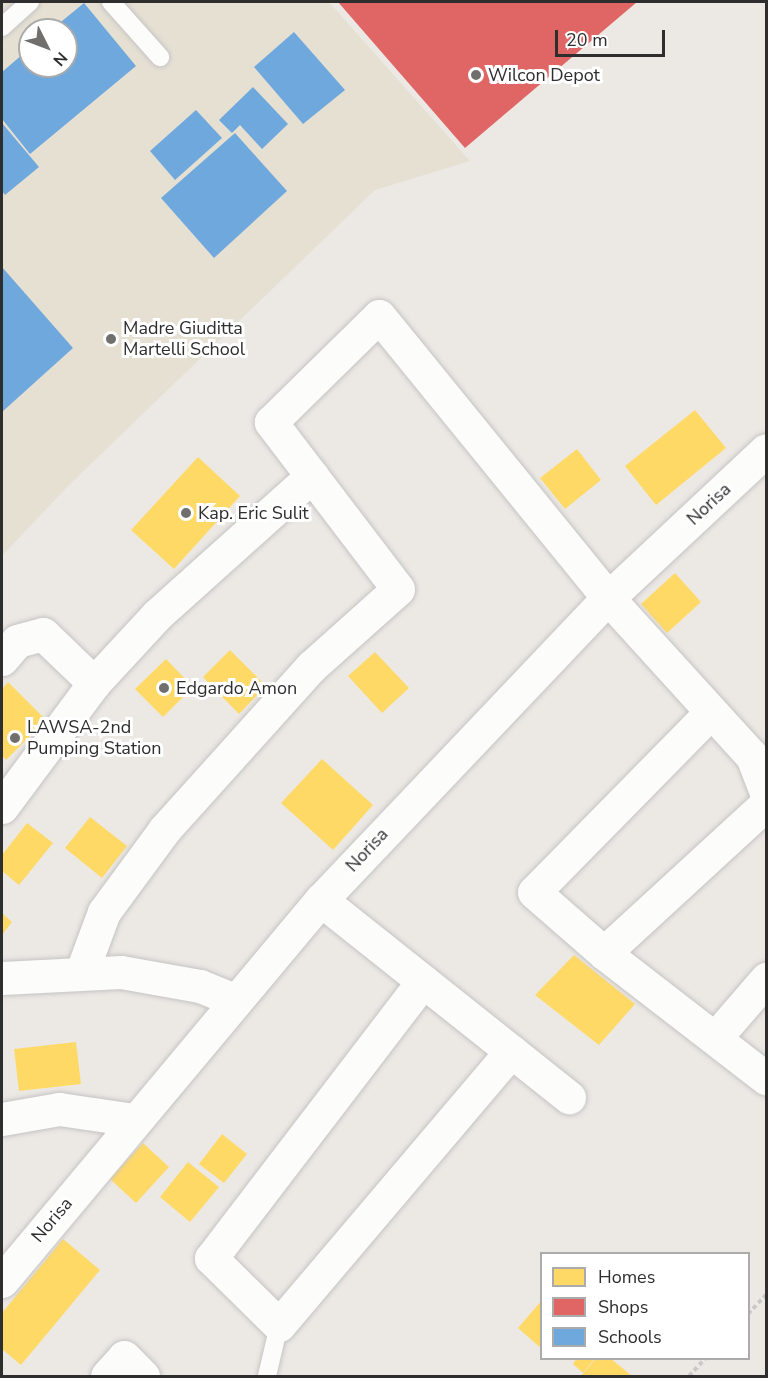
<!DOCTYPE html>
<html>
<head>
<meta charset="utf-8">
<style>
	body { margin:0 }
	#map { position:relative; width:768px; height:1378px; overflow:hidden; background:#ece8e4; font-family:"Nunito Sans",sans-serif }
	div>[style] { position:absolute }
	.education>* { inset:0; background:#e6e0d3 }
	.homes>* { inset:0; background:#ffd966 }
	.shops>* { inset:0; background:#e06666 }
	.schools>* { inset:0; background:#6fa8dc }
	.path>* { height:4px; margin-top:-2px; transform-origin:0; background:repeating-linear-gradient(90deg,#c9c9c8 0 4.5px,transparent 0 7.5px) }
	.roads { filter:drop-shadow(0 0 2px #c5c4c5) drop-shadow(0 0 2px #c5c4c5) }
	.lane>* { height:18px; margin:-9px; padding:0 9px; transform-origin:9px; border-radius:9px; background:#fcfcfb }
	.street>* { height:33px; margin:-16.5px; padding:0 16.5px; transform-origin:16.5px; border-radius:16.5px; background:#fcfcfb }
	.dots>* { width:16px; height:16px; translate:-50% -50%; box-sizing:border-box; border:3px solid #fff; border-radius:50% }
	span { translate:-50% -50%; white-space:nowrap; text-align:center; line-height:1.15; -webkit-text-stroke:6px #fff; paint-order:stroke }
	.poi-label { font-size:18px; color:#2e2e2e }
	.left { translate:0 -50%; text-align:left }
	.street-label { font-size:18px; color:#2e2e2e }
	.frame { position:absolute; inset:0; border:3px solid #2e2e2e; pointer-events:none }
	.legend { position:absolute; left:540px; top:1252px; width:210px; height:108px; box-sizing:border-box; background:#fff; border:2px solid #ababab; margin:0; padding:8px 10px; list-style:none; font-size:18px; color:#2e2e2e }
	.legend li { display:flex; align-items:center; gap:12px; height:30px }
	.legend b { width:30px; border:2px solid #ababab }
	.north { position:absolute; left:18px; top:18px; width:60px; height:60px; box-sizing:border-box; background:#fff; border:2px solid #ababab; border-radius:50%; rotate:132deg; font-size:16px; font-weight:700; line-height:24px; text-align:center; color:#2e2e2e }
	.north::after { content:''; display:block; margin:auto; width:21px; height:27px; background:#706f6e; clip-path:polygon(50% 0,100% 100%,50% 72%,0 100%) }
	.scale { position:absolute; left:555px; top:30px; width:110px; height:27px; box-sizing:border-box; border:3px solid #2e2e2e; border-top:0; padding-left:8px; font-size:18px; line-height:21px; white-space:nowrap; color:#2e2e2e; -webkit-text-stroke:4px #fff; paint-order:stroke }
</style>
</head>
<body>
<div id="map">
	<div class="education">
		<i style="clip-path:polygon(evenodd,2px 2px,329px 2px,470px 161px,375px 190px,66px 488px,2px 556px,2px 2px,30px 30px,66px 30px,66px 66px,30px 66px,30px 30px)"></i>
	</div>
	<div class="homes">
		<i style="clip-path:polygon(695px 410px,726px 448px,656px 505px,625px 466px)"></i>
		<i style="clip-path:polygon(577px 449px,601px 480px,565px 509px,540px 478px)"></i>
		<i style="clip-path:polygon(198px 457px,240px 496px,174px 569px,131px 530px)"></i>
		<i style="clip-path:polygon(675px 573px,701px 602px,667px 633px,641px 604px)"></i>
		<i style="clip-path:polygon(230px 650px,266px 686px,239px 714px,203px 677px)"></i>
		<i style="clip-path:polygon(375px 652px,409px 688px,382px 713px,348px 676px)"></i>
		<i style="clip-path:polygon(166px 659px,193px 687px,163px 717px,135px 689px)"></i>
		<i style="clip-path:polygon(8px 682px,46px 720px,6px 760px,2px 755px,2px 689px)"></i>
		<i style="clip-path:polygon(322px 759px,373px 805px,333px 850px,281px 803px)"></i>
		<i style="clip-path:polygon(90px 817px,127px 846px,102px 878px,65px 848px)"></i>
		<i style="clip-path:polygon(27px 823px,53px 843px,19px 885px,2px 871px,2px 855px)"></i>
		<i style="clip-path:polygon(2px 913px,12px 922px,2px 935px)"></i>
		<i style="clip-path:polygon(574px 955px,635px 1004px,599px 1045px,535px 995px)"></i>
		<i style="clip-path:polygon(76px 1042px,81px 1084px,19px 1091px,14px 1049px)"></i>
		<i style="clip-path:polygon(222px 1134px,247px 1154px,224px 1183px,199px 1164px)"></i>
		<i style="clip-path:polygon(143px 1143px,169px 1167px,136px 1203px,110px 1179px)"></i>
		<i style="clip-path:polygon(188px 1162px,219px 1187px,190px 1222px,160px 1197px)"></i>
		<i style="clip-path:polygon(63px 1239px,100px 1270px,21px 1365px,2px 1349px,2px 1313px)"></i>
		<i style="clip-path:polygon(542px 1300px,542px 1349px,518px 1328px)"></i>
		<i style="clip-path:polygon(577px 1358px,595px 1358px,583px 1373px,573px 1364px)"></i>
		<i style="clip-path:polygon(596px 1358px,610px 1358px,632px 1376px,581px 1376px)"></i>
	</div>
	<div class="shops">
		<i style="clip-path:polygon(338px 2px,637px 2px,465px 148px)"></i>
	</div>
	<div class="schools">
		<i style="clip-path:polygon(84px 3px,136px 66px,30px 154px,2px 119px,2px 72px,30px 48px,30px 66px,66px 66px,66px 30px,51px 30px)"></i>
		<i style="clip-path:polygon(294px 32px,345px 90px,303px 124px,254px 67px)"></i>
		<i style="clip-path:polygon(253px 87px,288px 124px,262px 149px,240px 125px,232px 133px,219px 120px)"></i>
		<i style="clip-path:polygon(196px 110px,222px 138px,175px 180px,150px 151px)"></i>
		<i style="clip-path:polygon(2px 123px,39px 167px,5px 195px,2px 191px)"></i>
		<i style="clip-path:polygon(235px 133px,287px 191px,214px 258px,161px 198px)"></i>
		<i style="clip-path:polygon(2px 267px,73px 348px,2px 412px)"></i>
	</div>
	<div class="path">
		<i style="left:748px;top:1314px;width:26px;rotate:-47deg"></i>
		<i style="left:689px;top:1376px;width:25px;rotate:-47deg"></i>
	</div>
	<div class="roads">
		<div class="lane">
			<i style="left:111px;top:2px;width:74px;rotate:48.3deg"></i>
			<i style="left:2px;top:27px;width:38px;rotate:-42deg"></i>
			<i style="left:267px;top:1376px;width:52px;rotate:-76.8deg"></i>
		</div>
		<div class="street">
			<i style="left:2px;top:659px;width:23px;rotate:-50deg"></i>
			<i style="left:17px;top:641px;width:27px;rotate:-15deg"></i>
			<i style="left:43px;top:634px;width:71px;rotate:43.9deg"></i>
			<i style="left:711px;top:712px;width:252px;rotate:134.5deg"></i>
			<i style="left:534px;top:892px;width:93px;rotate:41.1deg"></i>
			<i style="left:604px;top:953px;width:205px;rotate:37.7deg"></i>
			<i style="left:2px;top:807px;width:154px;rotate:-53.4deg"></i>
			<i style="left:94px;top:683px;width:94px;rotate:-47.2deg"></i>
			<i style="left:158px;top:614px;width:207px;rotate:-41.9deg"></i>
			<i style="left:321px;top:900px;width:317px;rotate:38.5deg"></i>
			<i style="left:604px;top:953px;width:220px;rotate:-42.6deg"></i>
			<i style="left:82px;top:971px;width:63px;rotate:-69.6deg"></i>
			<i style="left:104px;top:912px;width:103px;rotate:-53.7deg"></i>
			<i style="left:165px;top:829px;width:219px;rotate:-48deg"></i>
			<i style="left:312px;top:666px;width:115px;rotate:-41.8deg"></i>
			<i style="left:398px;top:589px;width:210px;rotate:-127.3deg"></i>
			<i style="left:271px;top:422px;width:151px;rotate:-44.5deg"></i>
			<i style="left:379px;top:316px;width:363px;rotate:50.9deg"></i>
			<i style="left:608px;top:598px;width:214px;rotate:47.7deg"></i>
			<i style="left:752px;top:756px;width:39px;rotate:69deg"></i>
			<i style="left:2px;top:978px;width:119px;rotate:-2.9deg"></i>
			<i style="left:121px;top:972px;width:80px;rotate:10deg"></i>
			<i style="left:200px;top:986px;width:38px;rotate:22deg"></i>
			<i style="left:423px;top:981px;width:349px;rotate:127.4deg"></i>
			<i style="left:211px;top:1258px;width:95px;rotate:44.6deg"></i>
			<i style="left:279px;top:1325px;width:359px;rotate:-49.7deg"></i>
			<i style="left:716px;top:1037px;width:77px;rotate:-49.2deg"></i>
			<i style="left:2px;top:1119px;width:58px;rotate:-10deg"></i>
			<i style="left:59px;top:1109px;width:76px;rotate:8.3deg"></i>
			<i style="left:2px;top:1281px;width:497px;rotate:-50.1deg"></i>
			<i style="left:321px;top:900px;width:417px;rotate:-46.5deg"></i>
			<i style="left:608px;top:598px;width:216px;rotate:-43.1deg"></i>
			<i style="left:107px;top:1376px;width:25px;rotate:-48deg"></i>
			<i style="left:124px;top:1357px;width:27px;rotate:45deg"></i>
		</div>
	</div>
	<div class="dots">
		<i style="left:476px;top:75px;background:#706f6e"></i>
		<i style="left:111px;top:339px;background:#706f6e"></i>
		<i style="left:186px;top:513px;background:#706f6e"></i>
		<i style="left:164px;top:688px;background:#706f6e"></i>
		<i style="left:15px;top:738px;background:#706f6e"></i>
	</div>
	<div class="poi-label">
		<span class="left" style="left:488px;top:75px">Wilcon Depot</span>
		<span class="left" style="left:123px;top:339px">Madre Giuditta<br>Martelli School</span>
		<span class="left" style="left:198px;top:513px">Kap. Eric Sulit</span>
		<span class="left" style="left:176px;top:688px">Edgardo Amon</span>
		<span class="left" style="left:27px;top:738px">LAWSA-2nd<br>Pumping Station</span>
	</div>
	<div class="street-label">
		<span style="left:709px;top:504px;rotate:-43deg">Norisa</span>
		<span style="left:367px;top:850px;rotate:-47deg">Norisa</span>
		<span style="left:52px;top:1220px;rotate:-50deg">Norisa</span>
	</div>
	<div class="frame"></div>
	<ul class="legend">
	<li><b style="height:16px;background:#ffd966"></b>Homes</li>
	<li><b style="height:16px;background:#e06666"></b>Shops</li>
	<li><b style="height:16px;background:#6fa8dc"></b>Schools</li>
	</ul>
	<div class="north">N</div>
	<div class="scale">20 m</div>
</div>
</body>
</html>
